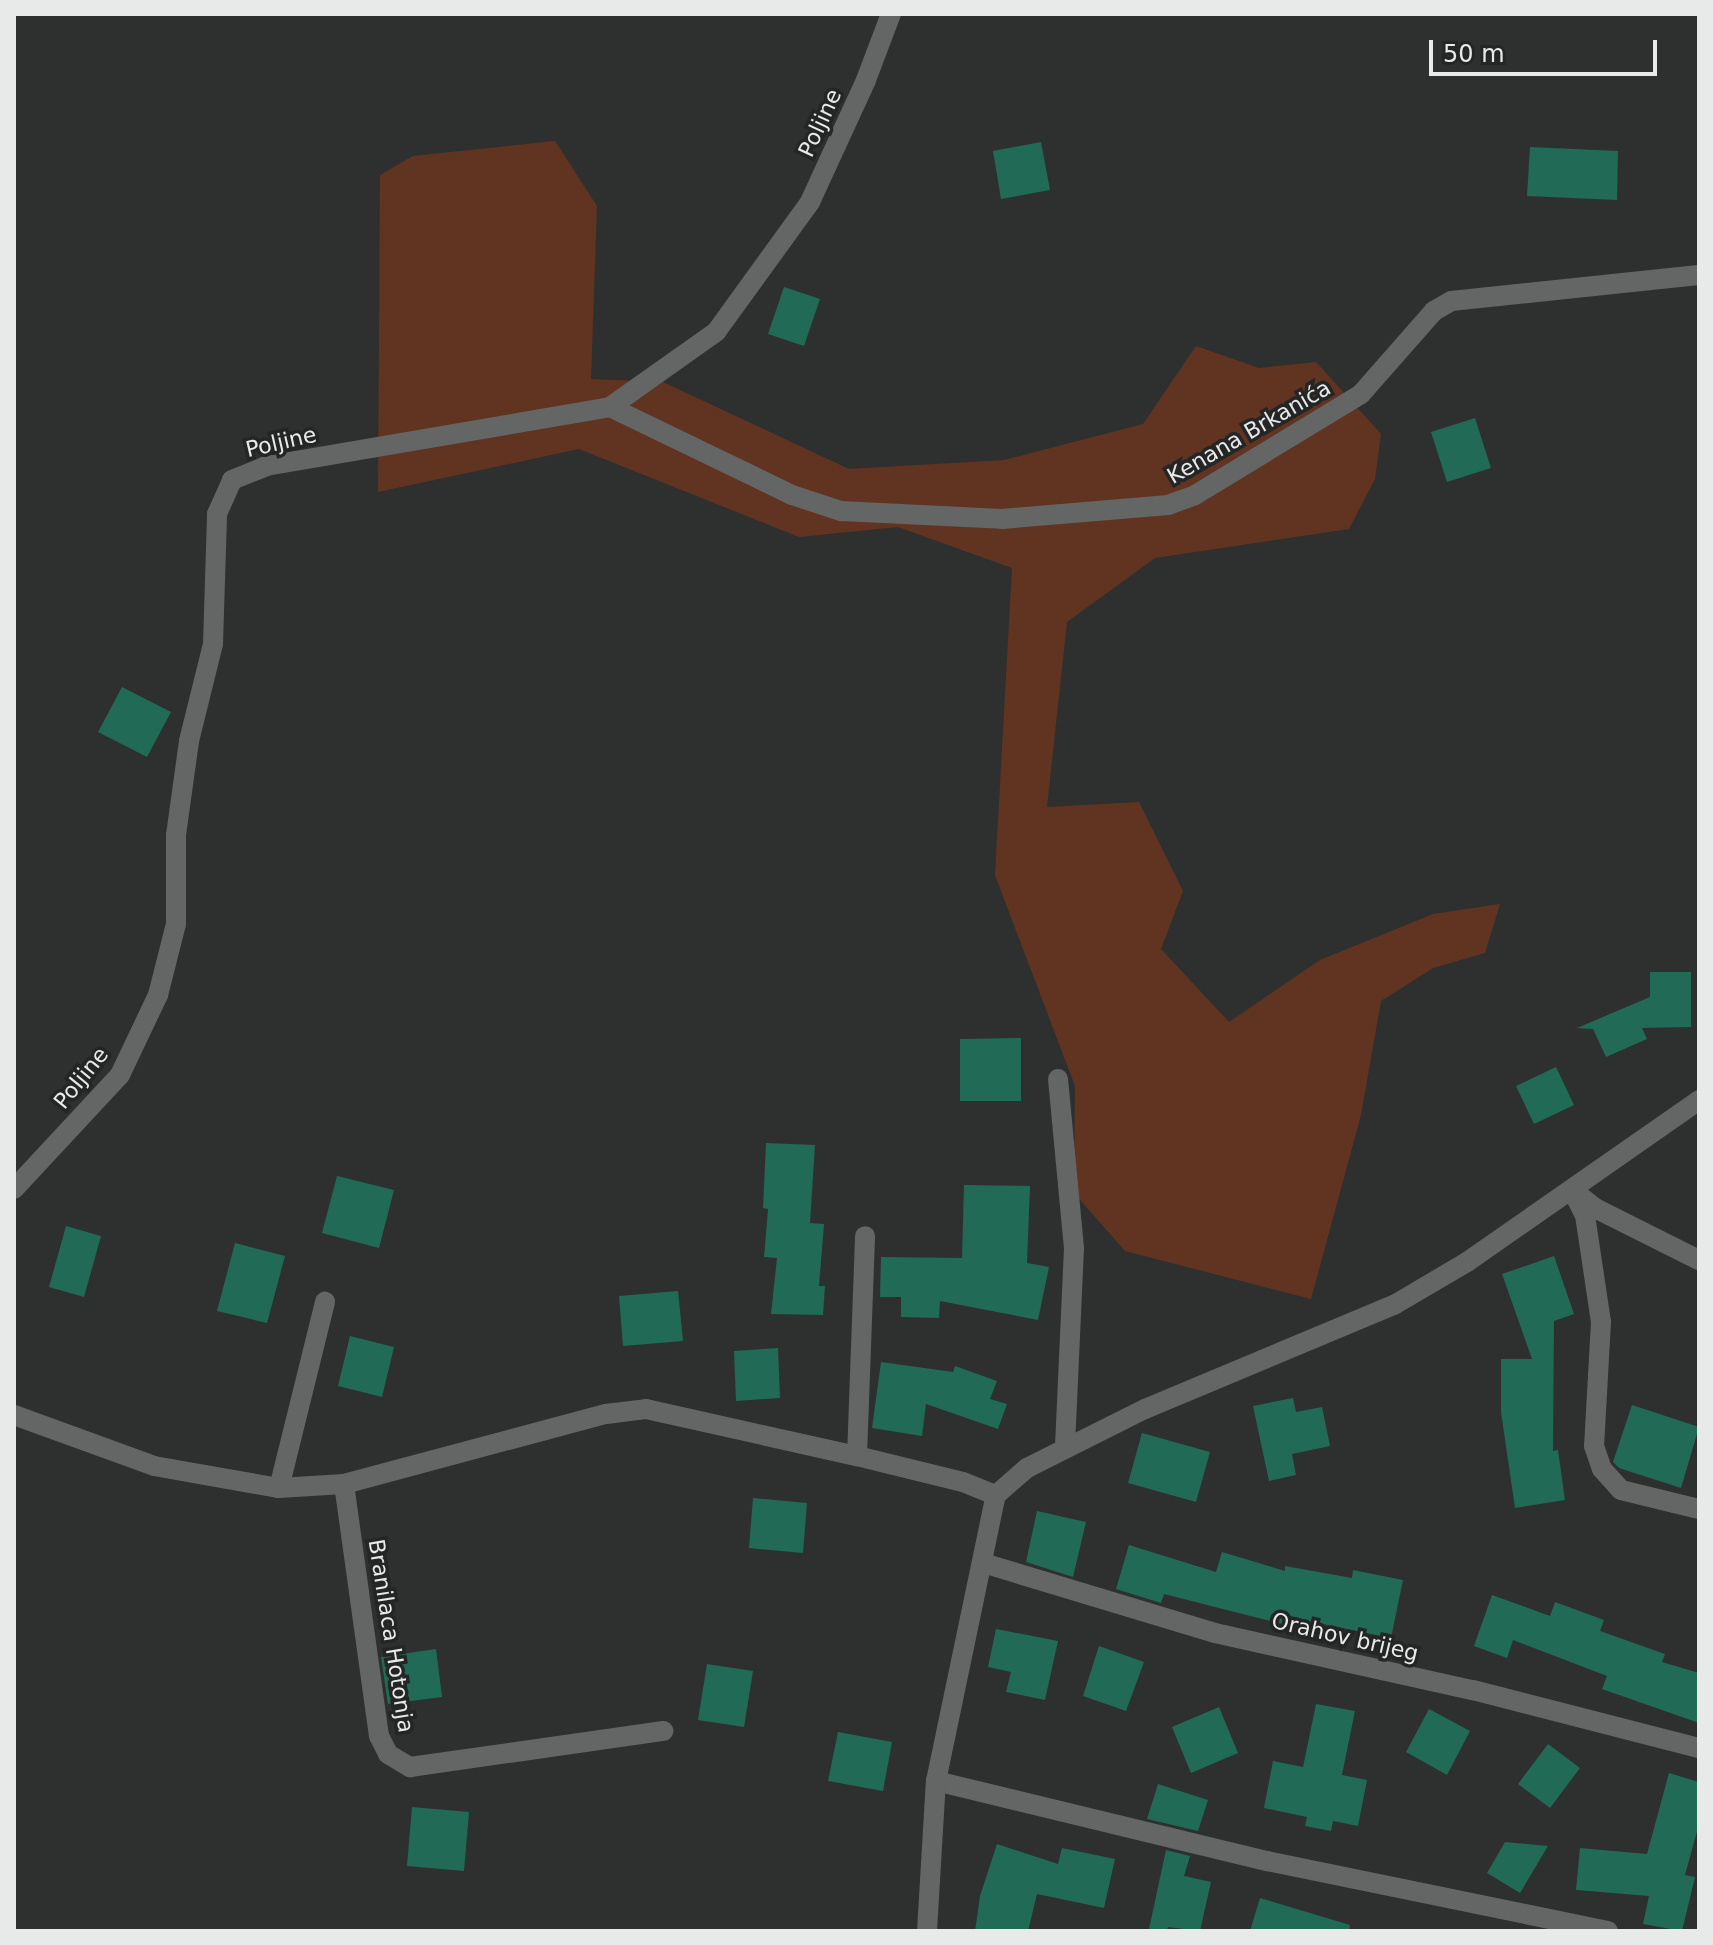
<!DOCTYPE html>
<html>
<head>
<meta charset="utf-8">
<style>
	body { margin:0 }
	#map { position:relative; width:1713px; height:1945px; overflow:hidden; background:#2e302f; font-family:"DejaVu Sans",sans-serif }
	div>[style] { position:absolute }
	.green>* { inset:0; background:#603421 }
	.building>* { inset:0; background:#206a56 }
	.minor>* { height:20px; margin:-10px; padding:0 10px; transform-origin:10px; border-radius:10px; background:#646565 }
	span { translate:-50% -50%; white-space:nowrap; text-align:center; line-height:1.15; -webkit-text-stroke:7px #242625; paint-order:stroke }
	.street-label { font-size:22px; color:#e8e9e9 }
	.frame { position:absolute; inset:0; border:16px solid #e8e9e9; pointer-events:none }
	.scale { position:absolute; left:1429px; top:40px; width:228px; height:36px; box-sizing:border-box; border:4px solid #e8e9e9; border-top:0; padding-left:10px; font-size:24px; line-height:28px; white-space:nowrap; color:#e8e9e9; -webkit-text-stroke:6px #242625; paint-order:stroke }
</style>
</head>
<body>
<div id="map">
	<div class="green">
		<i style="clip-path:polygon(555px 141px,597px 206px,591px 379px,663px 382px,849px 469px,1004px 460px,1143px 424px,1196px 346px,1259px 368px,1316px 362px,1381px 434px,1375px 479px,1349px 529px,1155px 558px,1067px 622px,1047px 807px,1139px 802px,1183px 891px,1161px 949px,1229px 1022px,1320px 960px,1433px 914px,1500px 904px,1485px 953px,1433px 968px,1381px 1001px,1361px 1115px,1311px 1299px,1125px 1251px,1074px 1193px,1075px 1086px,995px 875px,1012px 568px,898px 527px,799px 537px,579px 449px,378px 492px,380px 175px,413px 156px)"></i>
	</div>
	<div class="building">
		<i style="clip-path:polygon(1041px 142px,1050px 190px,1001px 199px,993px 151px)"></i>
		<i style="clip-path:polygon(1530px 147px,1618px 151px,1617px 200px,1527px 196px)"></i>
		<i style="clip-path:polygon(784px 287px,820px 299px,804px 346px,768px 334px)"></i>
		<i style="clip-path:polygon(1475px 418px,1491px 468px,1447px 482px,1431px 432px)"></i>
		<i style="clip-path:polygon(122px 687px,171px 712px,147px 757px,98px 732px)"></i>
		<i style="clip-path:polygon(1650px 972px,1691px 972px,1691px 1027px,1642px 1028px,1647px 1039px,1606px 1057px,1593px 1029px,1577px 1028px,1650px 997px)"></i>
		<i style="clip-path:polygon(1021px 1038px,1021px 1101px,960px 1101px,960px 1039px)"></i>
		<i style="clip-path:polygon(1556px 1067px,1574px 1105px,1534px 1124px,1516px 1086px)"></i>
		<i style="clip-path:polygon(766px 1143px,815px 1145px,810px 1223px,824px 1224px,819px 1286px,825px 1286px,823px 1315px,771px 1314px,777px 1258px,764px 1257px,768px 1209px,763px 1208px)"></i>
		<i style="clip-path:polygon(337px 1176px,394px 1190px,379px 1248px,322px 1233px)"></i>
		<i style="clip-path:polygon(964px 1185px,1030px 1186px,1027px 1263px,1049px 1267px,1038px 1320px,940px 1301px,939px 1318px,901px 1317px,901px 1297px,880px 1297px,881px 1257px,962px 1258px)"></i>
		<i style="clip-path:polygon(66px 1226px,101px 1236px,84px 1297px,49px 1287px)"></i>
		<i style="clip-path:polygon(235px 1243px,285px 1256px,267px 1323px,217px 1311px)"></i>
		<i style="clip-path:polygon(1554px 1256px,1574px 1314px,1554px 1321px,1553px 1451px,1558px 1450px,1565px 1500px,1515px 1508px,1501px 1412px,1501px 1359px,1532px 1359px,1502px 1274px)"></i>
		<i style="clip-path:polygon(678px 1291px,683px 1341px,623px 1346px,619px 1296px)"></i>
		<i style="clip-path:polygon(350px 1336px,394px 1347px,382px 1397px,338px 1386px)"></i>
		<i style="clip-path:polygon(778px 1348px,780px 1398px,736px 1401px,734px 1351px)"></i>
		<i style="clip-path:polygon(881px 1362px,953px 1372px,955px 1366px,997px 1381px,990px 1399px,1007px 1404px,998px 1429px,926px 1404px,922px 1436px,872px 1428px)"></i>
		<i style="clip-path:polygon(1293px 1398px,1296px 1412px,1322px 1407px,1330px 1446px,1292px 1454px,1296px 1475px,1269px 1481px,1253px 1406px)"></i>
		<i style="clip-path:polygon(1632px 1405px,1699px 1427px,1681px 1488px,1619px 1468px,1613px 1462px)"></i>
		<i style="clip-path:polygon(1142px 1433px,1210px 1452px,1196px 1502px,1128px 1483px)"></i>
		<i style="clip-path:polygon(753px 1498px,807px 1503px,803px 1553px,749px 1548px)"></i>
		<i style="clip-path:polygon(1037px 1511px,1086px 1522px,1073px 1577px,1026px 1562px)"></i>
		<i style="clip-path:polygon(1129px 1545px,1216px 1572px,1222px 1552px,1285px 1571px,1285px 1566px,1352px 1578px,1353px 1570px,1403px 1580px,1391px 1638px,1318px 1623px,1317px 1633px,1164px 1594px,1161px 1603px,1116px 1589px)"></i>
		<i style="clip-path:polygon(1492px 1595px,1550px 1616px,1555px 1602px,1604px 1620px,1600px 1631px,1665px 1654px,1662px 1662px,1699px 1673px,1699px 1723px,1602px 1689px,1607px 1676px,1513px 1640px,1507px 1658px,1474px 1646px)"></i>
		<i style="clip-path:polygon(996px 1629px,1058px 1641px,1045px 1700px,1006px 1692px,1011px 1672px,988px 1667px)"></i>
		<i style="clip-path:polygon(1099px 1646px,1144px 1662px,1126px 1711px,1083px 1696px)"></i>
		<i style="clip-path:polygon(436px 1649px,442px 1697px,388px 1704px,381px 1657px)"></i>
		<i style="clip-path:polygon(707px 1664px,753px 1671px,744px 1727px,698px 1720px)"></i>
		<i style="clip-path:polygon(1316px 1704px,1355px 1711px,1342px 1775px,1367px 1780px,1358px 1826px,1333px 1821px,1331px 1831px,1305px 1826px,1307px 1817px,1264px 1808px,1273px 1761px,1303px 1767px)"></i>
		<i style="clip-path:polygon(1219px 1707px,1238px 1753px,1191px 1773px,1172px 1727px)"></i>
		<i style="clip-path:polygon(1429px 1709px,1470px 1731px,1447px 1775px,1406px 1752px)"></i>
		<i style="clip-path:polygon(838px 1732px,892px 1742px,883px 1791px,828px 1781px)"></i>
		<i style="clip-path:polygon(1548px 1744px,1580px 1768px,1550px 1808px,1518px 1784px)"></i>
		<i style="clip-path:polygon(1669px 1773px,1699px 1782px,1699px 1824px,1685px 1875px,1695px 1877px,1682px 1931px,1643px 1924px,1649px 1896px,1576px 1890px,1580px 1848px,1647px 1854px)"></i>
		<i style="clip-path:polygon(1158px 1784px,1208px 1800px,1198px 1831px,1147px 1819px)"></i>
		<i style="clip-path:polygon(412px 1807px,469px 1812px,464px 1871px,407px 1866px)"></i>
		<i style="clip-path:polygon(1505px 1842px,1548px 1846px,1520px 1893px,1487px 1873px)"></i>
		<i style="clip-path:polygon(997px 1844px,1058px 1864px,1062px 1848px,1115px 1859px,1104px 1908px,1037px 1894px,1028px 1931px,975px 1931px,980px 1896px)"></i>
		<i style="clip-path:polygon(1166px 1850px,1190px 1856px,1184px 1876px,1211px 1882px,1200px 1931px,1168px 1927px,1167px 1931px,1149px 1929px)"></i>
		<i style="clip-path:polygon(1260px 1898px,1350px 1925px,1349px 1931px,1250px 1931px)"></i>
	</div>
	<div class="minor">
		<i style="left:610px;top:407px;width:202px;rotate:25.8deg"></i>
		<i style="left:792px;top:495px;width:52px;rotate:18.1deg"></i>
		<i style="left:841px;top:511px;width:161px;rotate:2.8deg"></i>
		<i style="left:1002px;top:519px;width:167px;rotate:-4.8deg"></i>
		<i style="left:1168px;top:505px;width:29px;rotate:-20deg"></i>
		<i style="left:1195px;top:495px;width:194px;rotate:-31.3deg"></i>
		<i style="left:1361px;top:394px;width:111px;rotate:-48.7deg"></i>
		<i style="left:1434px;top:311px;width:20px;rotate:-30deg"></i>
		<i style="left:1451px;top:301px;width:249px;rotate:-6deg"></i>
		<i style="left:1058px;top:1079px;width:170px;rotate:84.6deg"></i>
		<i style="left:1074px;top:1248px;width:200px;rotate:92.6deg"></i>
		<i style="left:14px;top:1189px;width:156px;rotate:-47.1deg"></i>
		<i style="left:120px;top:1075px;width:89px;rotate:-64.6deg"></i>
		<i style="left:158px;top:995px;width:73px;rotate:-75.8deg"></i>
		<i style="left:176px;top:924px;width:89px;rotate:-90deg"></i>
		<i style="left:176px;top:835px;width:95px;rotate:-82.1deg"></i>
		<i style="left:189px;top:741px;width:100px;rotate:-76.1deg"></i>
		<i style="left:213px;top:644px;width:130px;rotate:-88.2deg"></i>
		<i style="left:217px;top:514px;width:37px;rotate:-66deg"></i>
		<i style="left:232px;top:480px;width:37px;rotate:-22deg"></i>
		<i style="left:266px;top:466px;width:349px;rotate:-9.7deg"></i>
		<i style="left:610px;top:407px;width:130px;rotate:-35.3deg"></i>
		<i style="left:716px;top:332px;width:160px;rotate:-54.1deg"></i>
		<i style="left:810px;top:202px;width:134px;rotate:-65.3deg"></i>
		<i style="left:866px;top:80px;width:71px;rotate:-69.3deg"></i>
		<i style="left:1572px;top:1190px;width:28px;rotate:63deg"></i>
		<i style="left:1585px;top:1215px;width:108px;rotate:81.5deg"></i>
		<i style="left:1601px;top:1322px;width:124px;rotate:93.2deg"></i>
		<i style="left:1594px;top:1446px;width:24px;rotate:71deg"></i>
		<i style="left:1602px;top:1469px;width:28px;rotate:48deg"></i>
		<i style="left:1621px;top:1490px;width:80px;rotate:13.7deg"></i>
		<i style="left:1576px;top:1193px;width:24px;rotate:38deg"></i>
		<i style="left:1595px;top:1208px;width:116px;rotate:26.6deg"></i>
		<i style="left:14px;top:1415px;width:149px;rotate:20deg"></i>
		<i style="left:154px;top:1466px;width:127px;rotate:10deg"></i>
		<i style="left:279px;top:1488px;width:65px;rotate:-3.5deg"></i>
		<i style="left:344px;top:1484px;width:271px;rotate:-15deg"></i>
		<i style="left:606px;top:1414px;width:40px;rotate:-7.1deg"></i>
		<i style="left:646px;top:1409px;width:216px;rotate:12.6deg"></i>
		<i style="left:857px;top:1456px;width:109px;rotate:13.8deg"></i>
		<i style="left:963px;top:1482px;width:35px;rotate:22deg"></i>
		<i style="left:857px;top:1456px;width:220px;rotate:-87.9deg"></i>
		<i style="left:344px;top:1484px;width:254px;rotate:82.1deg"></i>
		<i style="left:379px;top:1736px;width:20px;rotate:63deg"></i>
		<i style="left:388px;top:1754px;width:26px;rotate:31deg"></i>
		<i style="left:410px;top:1767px;width:256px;rotate:-8.1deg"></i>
		<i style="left:279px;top:1488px;width:192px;rotate:-76.1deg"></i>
		<i style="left:983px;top:1563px;width:242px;rotate:16.8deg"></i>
		<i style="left:1215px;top:1633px;width:264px;rotate:12.5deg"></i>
		<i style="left:1473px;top:1690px;width:233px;rotate:14.4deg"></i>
		<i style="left:936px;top:1781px;width:341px;rotate:13.6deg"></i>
		<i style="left:1267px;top:1861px;width:348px;rotate:11.6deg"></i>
		<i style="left:927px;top:1931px;width:150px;rotate:-86.6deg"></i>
		<i style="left:936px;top:1781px;width:292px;rotate:-78.2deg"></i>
		<i style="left:996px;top:1495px;width:41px;rotate:-41.1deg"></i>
		<i style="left:1027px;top:1468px;width:132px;rotate:-26.6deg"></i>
		<i style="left:1145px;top:1409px;width:270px;rotate:-22.7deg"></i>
		<i style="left:1394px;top:1305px;width:85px;rotate:-30.5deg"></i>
		<i style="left:1467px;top:1262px;width:283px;rotate:-34.9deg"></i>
	</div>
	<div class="street-label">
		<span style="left:820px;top:123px;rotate:-65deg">Poljine</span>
		<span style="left:1249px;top:432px;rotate:-30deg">Kenana Brkanića</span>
		<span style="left:281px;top:442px;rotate:-13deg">Poljine</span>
		<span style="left:81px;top:1078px;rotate:-51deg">Poljine</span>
		<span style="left:391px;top:1636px;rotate:81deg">Branilaca Hotonja</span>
		<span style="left:1345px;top:1637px;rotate:13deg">Orahov brijeg</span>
	</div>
	<div class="frame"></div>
	<div class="scale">50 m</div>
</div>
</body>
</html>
